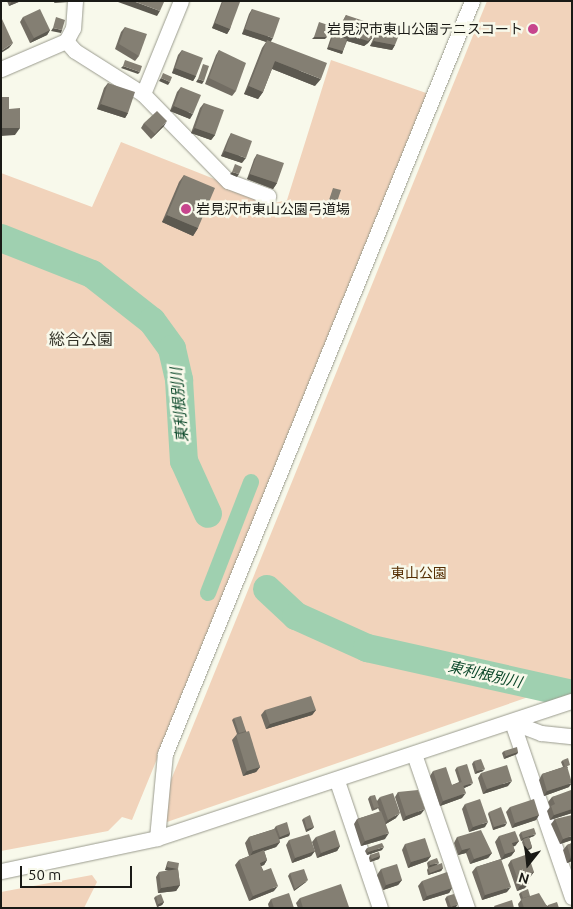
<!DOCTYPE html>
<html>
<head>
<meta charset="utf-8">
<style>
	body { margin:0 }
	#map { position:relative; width:573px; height:909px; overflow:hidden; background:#f8f9eb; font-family:Ubuntu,"Noto Sans JP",sans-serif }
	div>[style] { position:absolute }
	.green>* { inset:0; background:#f1d3bb }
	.canal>* { height:16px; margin:-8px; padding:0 8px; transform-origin:8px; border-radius:8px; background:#9fd0b0 }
	.river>* { height:28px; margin:-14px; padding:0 14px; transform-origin:14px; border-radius:14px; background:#9fd0b0 }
	.roads { filter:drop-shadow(0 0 1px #9a9b8e) drop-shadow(0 0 1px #9a9b8e) }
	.minor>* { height:15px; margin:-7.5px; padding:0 7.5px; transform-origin:7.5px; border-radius:7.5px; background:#fff }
	.wall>* { inset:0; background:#726d63 }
	.shaded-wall>* { inset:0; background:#5c5950 }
	.building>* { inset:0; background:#847f73 }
	.dots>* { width:14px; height:14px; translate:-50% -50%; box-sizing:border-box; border:2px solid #f8f9eb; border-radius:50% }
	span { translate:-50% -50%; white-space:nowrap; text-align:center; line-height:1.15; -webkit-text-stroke:5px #f8f9eb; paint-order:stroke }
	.poi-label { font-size:14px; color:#1a1a16 }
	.right { translate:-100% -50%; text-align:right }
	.left { translate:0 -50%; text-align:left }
	.park-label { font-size:14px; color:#552e02 }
	.water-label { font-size:15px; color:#0c482a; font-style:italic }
	.quarter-label { font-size:16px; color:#333329 }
	.frame { position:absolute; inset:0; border:2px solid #1a1a16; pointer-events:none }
	.north { position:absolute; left:503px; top:839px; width:50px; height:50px; -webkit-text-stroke:4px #f8f9eb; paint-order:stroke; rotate:196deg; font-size:14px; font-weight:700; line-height:20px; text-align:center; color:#1a1a16 }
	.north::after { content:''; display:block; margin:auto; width:18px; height:22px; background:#1a1a16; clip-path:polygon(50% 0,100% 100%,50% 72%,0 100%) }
	.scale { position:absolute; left:20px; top:866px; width:112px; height:22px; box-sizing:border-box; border:2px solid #1a1a16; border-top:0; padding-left:6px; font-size:15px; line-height:18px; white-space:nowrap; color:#1a1a16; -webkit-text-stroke:4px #f8f9eb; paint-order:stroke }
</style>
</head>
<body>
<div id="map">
	<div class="green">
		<i style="clip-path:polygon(487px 1px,572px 1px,572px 682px,164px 823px,158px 812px)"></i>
		<i style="clip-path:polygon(331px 60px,429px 94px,132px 820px,122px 817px,108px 831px,1px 851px,1px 173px,92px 207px,121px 142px,275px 203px,287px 200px)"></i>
		<i style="clip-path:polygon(92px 875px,97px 882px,84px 908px,1px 908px,1px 892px)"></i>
	</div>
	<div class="canal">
		<i style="left:208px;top:593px;width:119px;rotate:-68.8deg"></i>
	</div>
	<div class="river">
		<i style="left:1px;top:238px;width:98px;rotate:21.6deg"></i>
		<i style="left:92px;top:274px;width:76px;rotate:38.1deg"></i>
		<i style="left:152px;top:321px;width:34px;rotate:54deg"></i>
		<i style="left:172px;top:349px;width:32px;rotate:77deg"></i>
		<i style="left:179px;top:380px;width:81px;rotate:86.5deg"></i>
		<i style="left:184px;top:461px;width:58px;rotate:65.6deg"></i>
		<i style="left:267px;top:589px;width:40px;rotate:43deg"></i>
		<i style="left:296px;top:616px;width:78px;rotate:24.3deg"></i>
		<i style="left:367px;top:648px;width:210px;rotate:12.6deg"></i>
	</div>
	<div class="roads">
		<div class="minor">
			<i style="left:75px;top:1px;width:27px;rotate:94deg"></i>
			<i style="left:73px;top:28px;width:15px;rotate:118deg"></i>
			<i style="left:66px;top:41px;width:13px;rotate:48deg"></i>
			<i style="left:75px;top:51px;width:80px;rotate:32.3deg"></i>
			<i style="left:143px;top:94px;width:122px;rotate:45.7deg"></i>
			<i style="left:228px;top:181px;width:43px;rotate:20.6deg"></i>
			<i style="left:1px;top:69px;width:71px;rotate:-23.3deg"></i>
			<i style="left:143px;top:94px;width:100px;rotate:-67.8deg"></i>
			<i style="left:512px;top:722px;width:185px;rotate:71.1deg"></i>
			<i style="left:512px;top:722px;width:31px;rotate:21deg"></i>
			<i style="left:541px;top:733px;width:31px;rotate:6deg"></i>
			<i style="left:414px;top:754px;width:163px;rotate:71deg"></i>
			<i style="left:337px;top:781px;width:134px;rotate:71.3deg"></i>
			<i style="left:157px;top:838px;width:84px;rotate:-84.6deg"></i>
			<i style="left:165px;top:754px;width:813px;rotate:-67.82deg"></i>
			<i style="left:1px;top:871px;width:159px;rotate:-11.9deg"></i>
			<i style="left:157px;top:838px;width:437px;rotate:-18.3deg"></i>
		</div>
	</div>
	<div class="wall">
		<i style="clip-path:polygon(7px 1px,21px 1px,9px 6px)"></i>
		<i style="clip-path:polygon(222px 1px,237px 1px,230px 29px,227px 34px,212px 28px)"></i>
		<i style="clip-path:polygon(252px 9px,271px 42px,315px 86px,272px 69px,263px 92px,258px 99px,244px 94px,262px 48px,266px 42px,242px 34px,249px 14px)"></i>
		<i style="clip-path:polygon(346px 15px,372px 38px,368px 43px,364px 46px,347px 41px,343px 51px,342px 54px,327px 49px,331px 37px,333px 35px,335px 35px)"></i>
		<i style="clip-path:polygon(23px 17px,50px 30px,47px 35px,30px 43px,20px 22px)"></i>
		<i style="clip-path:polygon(125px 27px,139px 56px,135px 61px,115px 49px,121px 32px)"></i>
		<i style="clip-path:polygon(379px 27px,395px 45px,392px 50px,370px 46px,376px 33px)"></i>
		<i style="clip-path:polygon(182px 50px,196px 76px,193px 81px,172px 73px,178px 55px)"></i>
		<i style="clip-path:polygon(219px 50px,236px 91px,232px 96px,205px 84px,216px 55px)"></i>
		<i style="clip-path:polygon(108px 83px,128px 113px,125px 118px,97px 109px,104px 88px)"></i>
		<i style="clip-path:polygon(181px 87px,190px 119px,170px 111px,177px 92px)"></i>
		<i style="clip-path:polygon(204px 103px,215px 135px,211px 140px,191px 133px,200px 108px)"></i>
		<i style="clip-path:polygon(144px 123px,164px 126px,151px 139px,141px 128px)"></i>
		<i style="clip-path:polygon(231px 133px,242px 163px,221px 156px,228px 139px)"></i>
		<i style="clip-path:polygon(257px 154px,277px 183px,273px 189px,247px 179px,254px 159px)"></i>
		<i style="clip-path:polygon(184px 175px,198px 228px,193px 236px,162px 222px,179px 182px)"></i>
		<i style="clip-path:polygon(265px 710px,316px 710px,312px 715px,266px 729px,261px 715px)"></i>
		<i style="clip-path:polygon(234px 718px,246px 731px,260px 767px,256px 772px,243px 776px,232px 740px,237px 734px,232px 720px)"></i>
		<i style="clip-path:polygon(504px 751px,518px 752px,517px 754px,504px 759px,502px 753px)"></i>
		<i style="clip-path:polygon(563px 760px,568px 768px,567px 768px,569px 787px,544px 796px,539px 780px,542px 774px,563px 767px,561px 762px)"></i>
		<i style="clip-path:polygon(474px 761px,483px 771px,475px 774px,472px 764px)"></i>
		<i style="clip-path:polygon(457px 767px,471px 785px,464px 788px,462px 798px,440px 806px,430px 776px,433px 771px,452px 785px,459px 782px,455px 770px)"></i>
		<i style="clip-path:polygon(481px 773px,508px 786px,483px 794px,478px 778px)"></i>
		<i style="clip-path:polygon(398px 792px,421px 814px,403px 821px,395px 797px)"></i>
		<i style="clip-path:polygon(572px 793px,572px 813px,550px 820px,547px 811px,550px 807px,548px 802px,552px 797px)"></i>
		<i style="clip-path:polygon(370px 796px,377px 801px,380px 797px,396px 818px,386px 824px,385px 839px,361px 846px,354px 824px,357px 819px,380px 812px,378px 808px,377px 809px,372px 811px,368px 799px)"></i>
		<i style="clip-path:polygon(465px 804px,485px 827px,469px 832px,462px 809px)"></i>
		<i style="clip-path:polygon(510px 807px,539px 815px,536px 820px,512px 828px,506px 812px)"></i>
		<i style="clip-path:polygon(489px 812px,505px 826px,493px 830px,488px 814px)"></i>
		<i style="clip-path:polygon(304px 818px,314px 827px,312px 829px,306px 832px,302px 820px)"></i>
		<i style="clip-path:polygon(555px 819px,572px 840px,560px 844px,551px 824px)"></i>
		<i style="clip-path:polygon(276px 826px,290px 833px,289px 836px,279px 839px,280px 842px,276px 847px,264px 851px,267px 860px,264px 865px,261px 866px,274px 891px,249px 901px,235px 865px,239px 860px,249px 856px,245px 843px,249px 837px,274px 829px)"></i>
		<i style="clip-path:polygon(521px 832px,534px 836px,529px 838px,532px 847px,531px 849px,525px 851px,522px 842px,523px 840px,521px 841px,519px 835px)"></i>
		<i style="clip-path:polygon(499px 836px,519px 841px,515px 846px,513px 846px,515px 851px,511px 856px,501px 860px,507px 892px,482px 900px,472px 872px,476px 867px,501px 859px,495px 842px)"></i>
		<i style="clip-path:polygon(316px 837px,340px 846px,337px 851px,317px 858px,312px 842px)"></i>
		<i style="clip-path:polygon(457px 837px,492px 853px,488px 858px,470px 864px,466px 853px,458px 855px,454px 843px)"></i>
		<i style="clip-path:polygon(289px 840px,315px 851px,311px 856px,292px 863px,286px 845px)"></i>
		<i style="clip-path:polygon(572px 843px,572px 861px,567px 863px,563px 850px,567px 845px)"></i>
		<i style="clip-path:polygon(405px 844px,431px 856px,427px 861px,408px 868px,402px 850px)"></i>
		<i style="clip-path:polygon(367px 848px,382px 850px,367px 855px,365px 851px)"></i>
		<i style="clip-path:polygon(370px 855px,380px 856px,379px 859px,370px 862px,369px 858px)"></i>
		<i style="clip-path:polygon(511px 860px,534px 872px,530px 877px,527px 878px,525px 888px,517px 891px,508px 865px)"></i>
		<i style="clip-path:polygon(168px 861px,178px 869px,180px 885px,176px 891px,158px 893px,156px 877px,159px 872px,169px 871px,165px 870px,167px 863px)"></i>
		<i style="clip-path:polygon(429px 861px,443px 868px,441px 871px,428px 875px,427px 870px,428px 868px,427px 863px)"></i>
		<i style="clip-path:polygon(381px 869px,402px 880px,398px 885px,383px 890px,377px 875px)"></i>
		<i style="clip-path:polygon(290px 873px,306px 882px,294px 891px,288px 876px)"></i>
		<i style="clip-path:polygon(422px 881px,452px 888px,449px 893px,423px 901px,418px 886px)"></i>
		<i style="clip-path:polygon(521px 892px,530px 896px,548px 906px,548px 905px,559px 908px,519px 908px,518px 904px,521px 900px,519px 894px)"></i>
		<i style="clip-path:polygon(156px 896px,164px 902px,162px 905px,157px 907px,154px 898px)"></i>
		<i style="clip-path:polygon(447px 896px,456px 907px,448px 908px,445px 899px)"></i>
		<i style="clip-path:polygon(300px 898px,348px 908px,298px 908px,296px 903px)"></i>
		<i style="clip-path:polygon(271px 899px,294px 908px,269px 908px,268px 904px)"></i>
	</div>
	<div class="shaded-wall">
		<i style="clip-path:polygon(12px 1px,21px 1px,9px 6px)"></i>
		<i style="clip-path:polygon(55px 1px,69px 1px,69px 2px,54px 3px)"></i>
		<i style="clip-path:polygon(118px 1px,133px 1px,160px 11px,157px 16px,118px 2px)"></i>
		<i style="clip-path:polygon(215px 23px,230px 29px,227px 34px,212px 28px)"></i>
		<i style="clip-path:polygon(53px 28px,62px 30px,61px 33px,51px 31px)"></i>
		<i style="clip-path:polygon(245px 29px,273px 38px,270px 43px,242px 34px)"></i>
		<i style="clip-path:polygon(50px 30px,47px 35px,30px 43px,34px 38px)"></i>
		<i style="clip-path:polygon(338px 32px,372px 38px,368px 43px,364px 46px,334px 37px)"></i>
		<i style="clip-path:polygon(314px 37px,327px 37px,325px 39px,312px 39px)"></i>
		<i style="clip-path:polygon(374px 41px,395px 45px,392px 50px,370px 46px)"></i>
		<i style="clip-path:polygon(13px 43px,9px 48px,1px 53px,1px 51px)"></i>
		<i style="clip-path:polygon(329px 47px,343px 51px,342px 54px,327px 49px)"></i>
		<i style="clip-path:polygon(275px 61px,321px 79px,315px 86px,270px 68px)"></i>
		<i style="clip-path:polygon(123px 66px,140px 72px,138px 74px,121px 68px)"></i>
		<i style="clip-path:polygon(175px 68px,196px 76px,193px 81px,172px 73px)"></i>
		<i style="clip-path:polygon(161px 78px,170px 82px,168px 85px,159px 81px)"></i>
		<i style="clip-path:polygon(198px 79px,204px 81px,202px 84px,196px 82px)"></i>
		<i style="clip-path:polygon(249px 86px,263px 92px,258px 99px,244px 94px)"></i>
		<i style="clip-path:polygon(101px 104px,128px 113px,125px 118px,97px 109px)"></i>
		<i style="clip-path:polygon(174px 106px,193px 114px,190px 119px,170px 111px)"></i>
		<i style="clip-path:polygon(167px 121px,164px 126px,151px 139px,155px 134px)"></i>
		<i style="clip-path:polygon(1px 128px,20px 128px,15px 135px,1px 136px)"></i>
		<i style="clip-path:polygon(195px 128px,215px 135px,211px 140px,191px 133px)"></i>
		<i style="clip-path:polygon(225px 151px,246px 158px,242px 163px,221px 156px)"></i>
		<i style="clip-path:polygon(232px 172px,239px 174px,237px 177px,230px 174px)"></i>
		<i style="clip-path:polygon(250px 174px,277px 183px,273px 189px,247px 179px)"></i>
		<i style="clip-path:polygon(329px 200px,337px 202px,335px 205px,327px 202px)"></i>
		<i style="clip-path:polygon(167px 215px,198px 228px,193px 236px,162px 222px)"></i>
		<i style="clip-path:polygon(316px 710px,312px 715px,266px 729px,270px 724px)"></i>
		<i style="clip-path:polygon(518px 752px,517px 754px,504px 759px,506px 756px)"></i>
		<i style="clip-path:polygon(260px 767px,256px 772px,243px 776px,247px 771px)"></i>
		<i style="clip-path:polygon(485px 769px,483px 771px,475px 774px,477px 771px)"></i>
		<i style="clip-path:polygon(512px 781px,508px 786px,483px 794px,487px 789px)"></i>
		<i style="clip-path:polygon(473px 783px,471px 785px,462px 789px,463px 786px)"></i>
		<i style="clip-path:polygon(572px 783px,569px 787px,544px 796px,547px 791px)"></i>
		<i style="clip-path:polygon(466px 793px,462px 798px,440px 806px,443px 801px)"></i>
		<i style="clip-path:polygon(425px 809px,421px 814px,403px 821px,406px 816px)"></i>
		<i style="clip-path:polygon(572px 809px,572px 813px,550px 820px,554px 815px)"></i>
		<i style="clip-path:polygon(400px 813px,396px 818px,384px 825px,388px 820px)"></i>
		<i style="clip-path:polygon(539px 815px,536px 820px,512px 828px,515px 823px)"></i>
		<i style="clip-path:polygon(488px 822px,485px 827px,469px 832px,473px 827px)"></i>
		<i style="clip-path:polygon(507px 823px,505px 826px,493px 830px,494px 827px)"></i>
		<i style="clip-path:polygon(314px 827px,312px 829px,306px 832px,307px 829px)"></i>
		<i style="clip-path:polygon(290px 833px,289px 836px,278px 840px,280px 837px)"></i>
		<i style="clip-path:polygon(389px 833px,385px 839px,361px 846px,365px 841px)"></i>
		<i style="clip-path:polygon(536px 834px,534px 836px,521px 841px,523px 838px)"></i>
		<i style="clip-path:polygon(572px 836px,572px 840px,560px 844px,563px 839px)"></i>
		<i style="clip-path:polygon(519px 841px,515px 846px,509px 848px,512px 843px)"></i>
		<i style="clip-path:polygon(280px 842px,276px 847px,250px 856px,253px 851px)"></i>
		<i style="clip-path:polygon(340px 846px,337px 851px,317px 858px,321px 853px)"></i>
		<i style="clip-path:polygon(384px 847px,382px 850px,367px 855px,368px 852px)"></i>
		<i style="clip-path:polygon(532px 847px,531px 849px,525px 851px,527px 849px)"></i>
		<i style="clip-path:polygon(470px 848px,466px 853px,458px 855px,462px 850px)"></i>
		<i style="clip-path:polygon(315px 851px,311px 856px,292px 863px,295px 858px)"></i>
		<i style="clip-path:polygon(515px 851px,511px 856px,501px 860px,505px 854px)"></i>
		<i style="clip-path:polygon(492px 853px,488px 858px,470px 864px,474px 859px)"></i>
		<i style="clip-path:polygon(380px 856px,379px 859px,370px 862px,372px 859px)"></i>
		<i style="clip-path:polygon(431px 856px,427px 861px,408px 868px,411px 862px)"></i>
		<i style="clip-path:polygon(572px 857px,572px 861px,567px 863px,571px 858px)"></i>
		<i style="clip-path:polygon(267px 860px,264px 865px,256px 868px,260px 863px)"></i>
		<i style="clip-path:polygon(439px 863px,437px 865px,428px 868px,430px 865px)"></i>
		<i style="clip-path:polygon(167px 867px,178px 869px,176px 872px,165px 870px)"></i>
		<i style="clip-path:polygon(443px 868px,441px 871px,428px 875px,430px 873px)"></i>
		<i style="clip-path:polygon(534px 872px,530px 877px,522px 879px,526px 874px)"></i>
		<i style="clip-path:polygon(308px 880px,306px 882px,294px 891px,295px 889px)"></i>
		<i style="clip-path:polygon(402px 880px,398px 885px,383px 890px,386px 885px)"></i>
		<i style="clip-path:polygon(529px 883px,525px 888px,517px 891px,520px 886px)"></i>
		<i style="clip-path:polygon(180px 885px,176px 891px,158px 893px,161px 888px)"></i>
		<i style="clip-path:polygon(278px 886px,274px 891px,249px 901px,253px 896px)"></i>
		<i style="clip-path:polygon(511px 887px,507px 892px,482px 900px,485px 895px)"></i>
		<i style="clip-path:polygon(452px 888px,449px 893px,423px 901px,427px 896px)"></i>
		<i style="clip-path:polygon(164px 902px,162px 905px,157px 907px,158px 904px)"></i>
		<i style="clip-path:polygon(458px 904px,456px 907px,450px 908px,451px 907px)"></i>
	</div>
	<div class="building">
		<i style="clip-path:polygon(133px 1px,163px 1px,164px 2px,160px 11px)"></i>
		<i style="clip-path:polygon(223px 1px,237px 1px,240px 2px,230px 29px,215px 23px)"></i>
		<i style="clip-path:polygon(40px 9px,50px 30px,34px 38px,23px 17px)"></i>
		<i style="clip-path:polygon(252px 9px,280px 18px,273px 38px,245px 29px)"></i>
		<i style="clip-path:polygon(346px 15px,373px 24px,372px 38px,368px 41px,338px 32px)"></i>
		<i style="clip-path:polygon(56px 17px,65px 20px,62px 30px,53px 28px)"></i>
		<i style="clip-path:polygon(1px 19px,2px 19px,13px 43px,1px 51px)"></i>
		<i style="clip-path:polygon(319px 22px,331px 26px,327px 37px,314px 37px)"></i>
		<i style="clip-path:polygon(125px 27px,147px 34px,139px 56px,119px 44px)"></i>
		<i style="clip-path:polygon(379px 27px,399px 35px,395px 45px,374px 41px)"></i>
		<i style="clip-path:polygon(333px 35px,347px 39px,343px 51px,329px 47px)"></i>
		<i style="clip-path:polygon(267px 40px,327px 63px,321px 79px,275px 61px,263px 92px,249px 86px)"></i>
		<i style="clip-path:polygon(182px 50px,203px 58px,196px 76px,175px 68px)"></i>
		<i style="clip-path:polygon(219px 50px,246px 63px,236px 91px,209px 78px)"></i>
		<i style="clip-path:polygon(125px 60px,142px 66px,140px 72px,123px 66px)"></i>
		<i style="clip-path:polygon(203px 64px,209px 66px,204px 81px,198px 79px)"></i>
		<i style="clip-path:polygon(163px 73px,172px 77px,170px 82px,161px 78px)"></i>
		<i style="clip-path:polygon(108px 83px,135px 92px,128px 113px,101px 104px)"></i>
		<i style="clip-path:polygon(181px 87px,201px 95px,193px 114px,174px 106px)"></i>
		<i style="clip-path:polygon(1px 97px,9px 97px,9px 109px,20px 108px,20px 128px,1px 128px)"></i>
		<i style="clip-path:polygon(204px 103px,224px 110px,215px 135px,195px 128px)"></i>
		<i style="clip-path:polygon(157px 111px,167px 121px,155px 134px,144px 123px)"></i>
		<i style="clip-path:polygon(231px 133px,252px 141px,246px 158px,225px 151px)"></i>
		<i style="clip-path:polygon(257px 154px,284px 163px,277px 183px,250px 174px)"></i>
		<i style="clip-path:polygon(235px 164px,242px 167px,239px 174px,232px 172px)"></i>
		<i style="clip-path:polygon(184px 175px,215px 188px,198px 228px,167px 215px)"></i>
		<i style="clip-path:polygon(333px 188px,341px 190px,337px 202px,329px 200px)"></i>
		<i style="clip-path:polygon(311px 696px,316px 710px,270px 724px,265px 710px)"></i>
		<i style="clip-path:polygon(241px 716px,246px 731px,239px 733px,234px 718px)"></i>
		<i style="clip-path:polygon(249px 731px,260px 767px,247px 771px,236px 735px)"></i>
		<i style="clip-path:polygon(517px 747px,518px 752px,506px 756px,504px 751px)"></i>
		<i style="clip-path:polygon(568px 758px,570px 765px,565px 767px,563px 760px)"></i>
		<i style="clip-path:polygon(481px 759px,485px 769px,477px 771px,474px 761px)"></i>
		<i style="clip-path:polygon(467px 764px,473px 783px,463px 786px,457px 767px)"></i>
		<i style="clip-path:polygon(507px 765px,512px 781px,487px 789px,481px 773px)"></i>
		<i style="clip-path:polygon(567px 766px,572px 783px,547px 791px,542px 774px)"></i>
		<i style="clip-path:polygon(446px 767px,452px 785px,462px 782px,466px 793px,443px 801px,433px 771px)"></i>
		<i style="clip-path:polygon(418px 790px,425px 809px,406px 816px,398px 792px)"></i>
		<i style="clip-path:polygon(571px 790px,572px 793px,572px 809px,554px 815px,551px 806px,555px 804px,552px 797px)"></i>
		<i style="clip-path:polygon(393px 793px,400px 813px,388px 820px,380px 797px)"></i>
		<i style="clip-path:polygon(375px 795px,379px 807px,374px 808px,370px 796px)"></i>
		<i style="clip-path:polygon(480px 799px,488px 822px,473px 827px,465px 804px)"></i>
		<i style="clip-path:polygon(534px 799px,539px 815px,515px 823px,510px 807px)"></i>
		<i style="clip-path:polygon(501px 807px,507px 823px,494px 827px,489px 812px)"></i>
		<i style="clip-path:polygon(381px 811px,389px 833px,365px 841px,357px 819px)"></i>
		<i style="clip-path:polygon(310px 815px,314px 827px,307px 829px,304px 818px)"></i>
		<i style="clip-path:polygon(572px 815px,572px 836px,563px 839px,555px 819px)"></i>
		<i style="clip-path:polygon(287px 822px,290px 833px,280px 837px,276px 826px)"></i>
		<i style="clip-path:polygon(534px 828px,536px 834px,523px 838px,521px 832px)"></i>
		<i style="clip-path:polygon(275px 829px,280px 842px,253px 851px,249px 837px)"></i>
		<i style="clip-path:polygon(335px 830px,340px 846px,321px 853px,316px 837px)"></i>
		<i style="clip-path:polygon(481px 830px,492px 853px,474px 859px,470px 848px,462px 850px,457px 837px)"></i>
		<i style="clip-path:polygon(515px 831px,519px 841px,512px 843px,515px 851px,505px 854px,499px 836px)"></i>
		<i style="clip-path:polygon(309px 834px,315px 851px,295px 858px,289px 840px)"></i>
		<i style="clip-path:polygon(529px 837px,532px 847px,527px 849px,523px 839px)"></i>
		<i style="clip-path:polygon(425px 838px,431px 856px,411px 862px,405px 844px)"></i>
		<i style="clip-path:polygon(382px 843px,384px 847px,368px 852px,367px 848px)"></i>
		<i style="clip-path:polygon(572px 843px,572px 857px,571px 858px,567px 845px)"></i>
		<i style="clip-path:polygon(264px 850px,267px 860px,260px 863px,263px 871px,271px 868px,278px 886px,253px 896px,239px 860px)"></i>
		<i style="clip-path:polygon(379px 852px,380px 856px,372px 859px,370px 855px)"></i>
		<i style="clip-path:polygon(528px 854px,534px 872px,526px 874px,529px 883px,520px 886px,511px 860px)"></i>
		<i style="clip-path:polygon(437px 858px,439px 863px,430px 865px,429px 861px)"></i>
		<i style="clip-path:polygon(501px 859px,511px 887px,485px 895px,476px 867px)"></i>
		<i style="clip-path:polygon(168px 861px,179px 863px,178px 869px,167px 867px)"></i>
		<i style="clip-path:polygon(442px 863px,443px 868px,430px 873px,428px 868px)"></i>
		<i style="clip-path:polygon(397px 864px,402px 880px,386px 885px,381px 869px)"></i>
		<i style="clip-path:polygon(178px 869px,180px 885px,161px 888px,159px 872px)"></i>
		<i style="clip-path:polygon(304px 869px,308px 880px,295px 889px,290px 873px)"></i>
		<i style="clip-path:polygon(447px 872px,452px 888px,427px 896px,422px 881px)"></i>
		<i style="clip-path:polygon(341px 884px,349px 907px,346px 908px,303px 908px,300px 898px)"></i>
		<i style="clip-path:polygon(528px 889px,530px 896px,523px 898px,521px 892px)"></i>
		<i style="clip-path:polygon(289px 893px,294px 908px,274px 908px,271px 899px)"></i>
		<i style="clip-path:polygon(539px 893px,548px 908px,524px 908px,521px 899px)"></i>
		<i style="clip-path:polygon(161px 894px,164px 902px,158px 904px,156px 896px)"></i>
		<i style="clip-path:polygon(454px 894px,458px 904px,451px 907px,447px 896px)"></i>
		<i style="clip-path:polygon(512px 900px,514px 908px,495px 908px,494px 906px)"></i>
		<i style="clip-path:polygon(557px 902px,559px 908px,549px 908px,548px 905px)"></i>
	</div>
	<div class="dots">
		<i style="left:533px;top:29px;background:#c7458d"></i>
		<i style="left:186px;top:209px;background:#c7458d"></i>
	</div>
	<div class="poi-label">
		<span class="right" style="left:523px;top:29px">岩見沢市東山公園テニスコート</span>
		<span class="left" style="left:196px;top:209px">岩見沢市東山公園弓道場</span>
	</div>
	<div class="park-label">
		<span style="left:419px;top:573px">東山公園</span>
	</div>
	<div class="water-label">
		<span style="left:179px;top:405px;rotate:-95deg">東利根別川</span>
		<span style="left:485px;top:674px;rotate:13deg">東利根別川</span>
	</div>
	<div class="quarter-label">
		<span style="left:81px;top:339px">総合公園</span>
	</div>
	<div class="frame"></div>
	<div class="north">N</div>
	<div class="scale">50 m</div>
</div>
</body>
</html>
